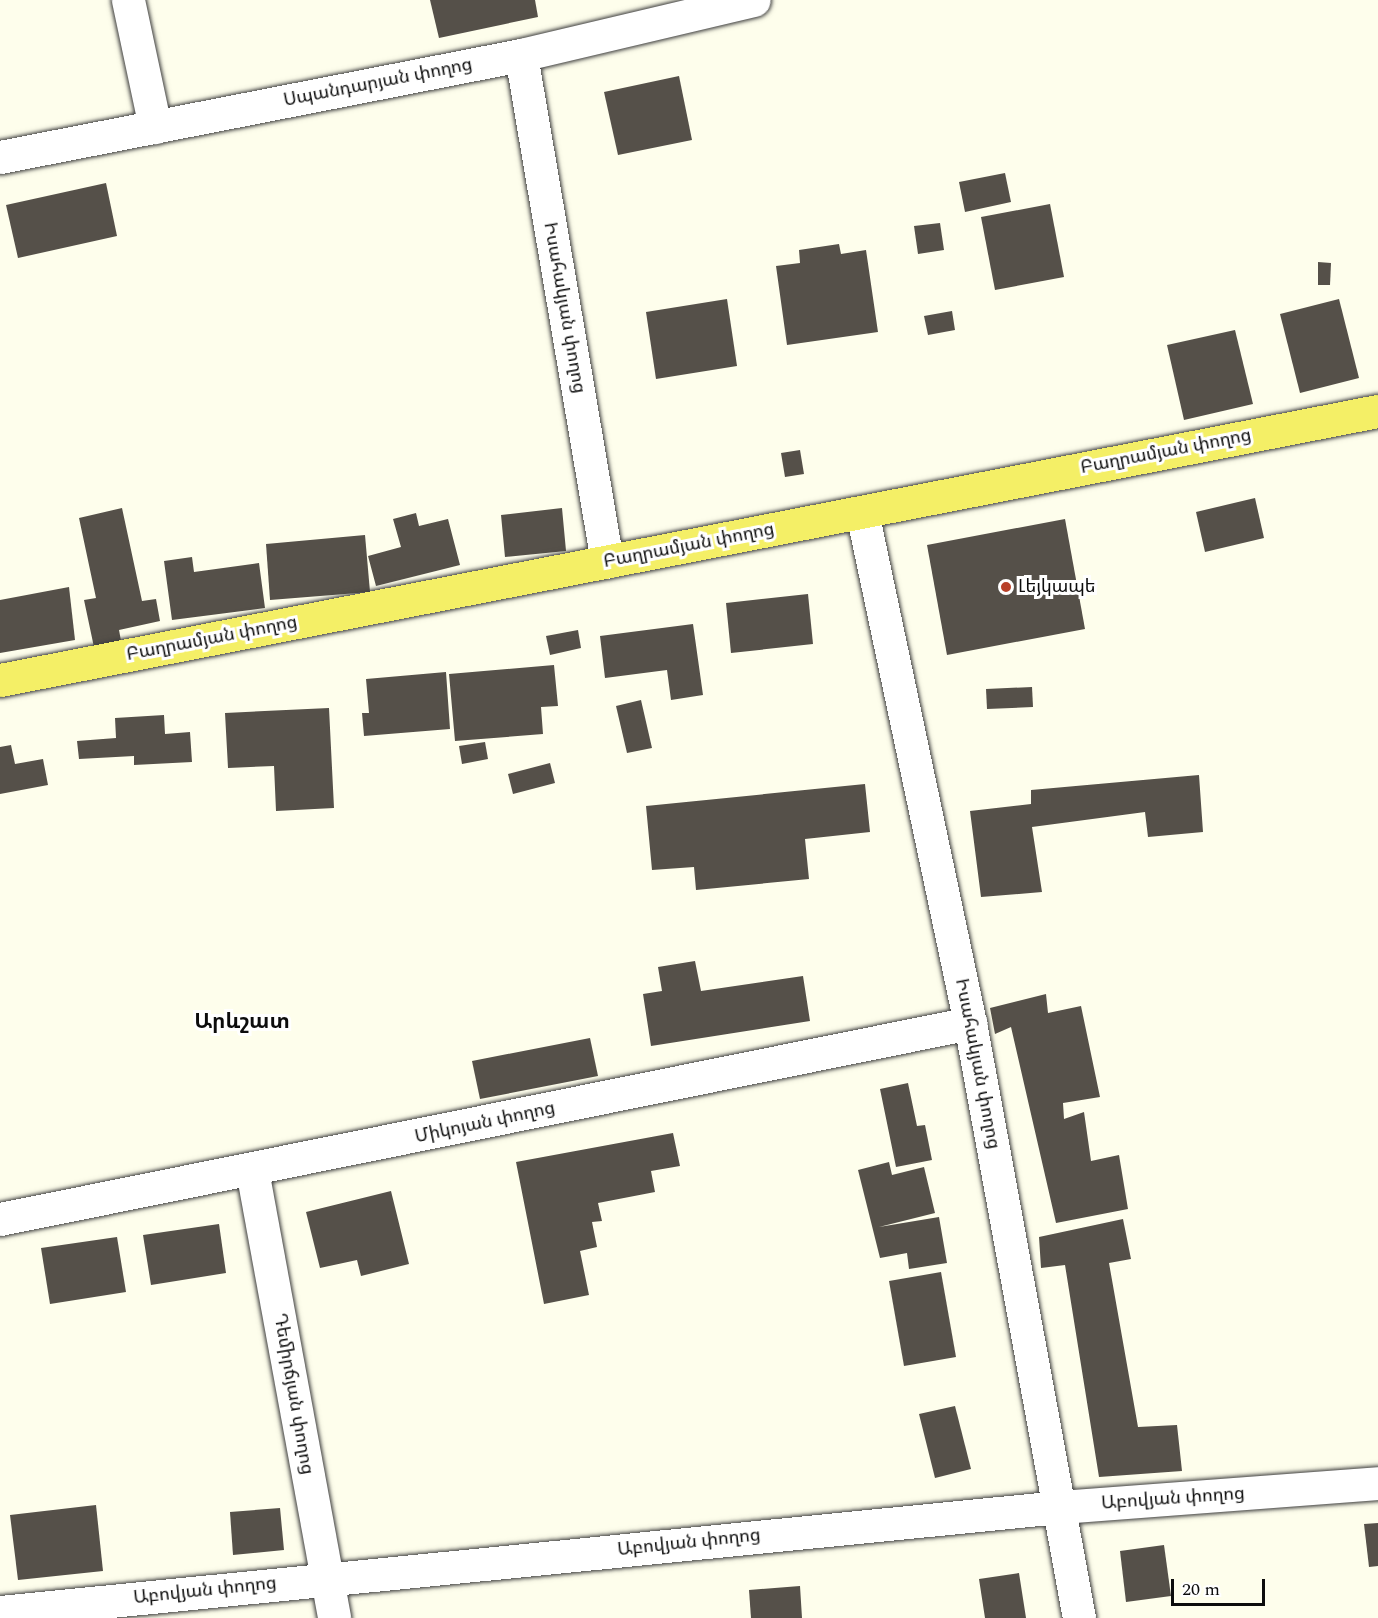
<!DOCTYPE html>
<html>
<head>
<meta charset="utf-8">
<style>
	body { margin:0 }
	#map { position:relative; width:1378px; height:1618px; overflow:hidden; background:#fefeec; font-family:Spectral,"Noto Sans Armenian",serif }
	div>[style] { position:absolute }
	.building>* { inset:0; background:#555049 }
	.roads { filter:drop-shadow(0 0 2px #3f3f3f) drop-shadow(0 0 2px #3f3f3f) }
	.minor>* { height:33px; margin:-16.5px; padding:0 16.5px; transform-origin:16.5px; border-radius:16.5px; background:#fff }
	.major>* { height:33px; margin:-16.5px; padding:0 16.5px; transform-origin:16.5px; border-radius:16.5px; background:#f4ef66 }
	.dots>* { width:16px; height:16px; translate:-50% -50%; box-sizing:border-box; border:3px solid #fff; border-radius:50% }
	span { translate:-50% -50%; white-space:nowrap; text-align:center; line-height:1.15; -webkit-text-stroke:6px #fff; paint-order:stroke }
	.street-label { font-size:18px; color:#0c0c0c }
	.poi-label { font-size:18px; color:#0c0c0c }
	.left { translate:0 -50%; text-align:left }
	.quarter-label { font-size:21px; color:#0c0c0c; font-weight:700 }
	.scale { position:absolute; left:1171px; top:1579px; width:94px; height:27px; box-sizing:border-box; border:3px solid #0c0c0c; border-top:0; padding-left:8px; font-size:18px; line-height:21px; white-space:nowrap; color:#0c0c0c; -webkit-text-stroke:4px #fff; paint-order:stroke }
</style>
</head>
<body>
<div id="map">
	<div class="building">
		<i style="clip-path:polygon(430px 0,535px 0,538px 17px,439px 38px)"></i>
		<i style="clip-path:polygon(679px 76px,692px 140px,618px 155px,604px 92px)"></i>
		<i style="clip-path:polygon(1005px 173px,1011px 202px,965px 212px,959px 182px)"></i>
		<i style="clip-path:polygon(106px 183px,117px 236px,18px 258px,6px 205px)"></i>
		<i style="clip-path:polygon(1050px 204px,1064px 277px,995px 290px,981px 217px)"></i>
		<i style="clip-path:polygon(940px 223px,944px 250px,918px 254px,914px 226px)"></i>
		<i style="clip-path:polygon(839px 244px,841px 254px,866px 250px,878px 332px,787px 345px,776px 266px,800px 263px,799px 250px)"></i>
		<i style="clip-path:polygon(1318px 262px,1331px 263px,1330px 285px,1318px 285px)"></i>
		<i style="clip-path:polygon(727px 299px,737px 366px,656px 379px,646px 312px)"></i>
		<i style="clip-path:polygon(1339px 299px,1359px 378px,1300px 393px,1280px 314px)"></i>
		<i style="clip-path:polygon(952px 311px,955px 330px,928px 335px,924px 316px)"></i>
		<i style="clip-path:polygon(1235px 330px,1253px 404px,1184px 420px,1167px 345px)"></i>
		<i style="clip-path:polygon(800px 450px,804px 474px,785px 477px,781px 453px)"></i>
		<i style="clip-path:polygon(1255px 498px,1264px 538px,1205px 552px,1196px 512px)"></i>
		<i style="clip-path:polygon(122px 508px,142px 601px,156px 599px,160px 621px,119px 630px,122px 646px,95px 652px,84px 600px,96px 598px,79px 518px)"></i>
		<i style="clip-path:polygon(562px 508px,566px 551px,505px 557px,501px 515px)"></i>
		<i style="clip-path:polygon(416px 513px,419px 526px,448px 519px,460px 565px,376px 586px,368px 556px,401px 547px,393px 519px)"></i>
		<i style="clip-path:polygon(1065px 519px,1085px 629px,947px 655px,927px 545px)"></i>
		<i style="clip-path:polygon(365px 535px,370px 592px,270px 600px,266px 544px)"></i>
		<i style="clip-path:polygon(192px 557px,194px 572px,259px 563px,265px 608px,172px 620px,164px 561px)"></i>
		<i style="clip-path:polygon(69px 587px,75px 640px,0 653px,0 600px)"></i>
		<i style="clip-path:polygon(808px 594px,813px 644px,731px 653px,726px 603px)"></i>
		<i style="clip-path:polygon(693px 624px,703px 695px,671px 700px,667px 670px,605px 678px,600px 636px)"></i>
		<i style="clip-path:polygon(578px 630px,581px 648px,550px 655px,546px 636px)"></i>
		<i style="clip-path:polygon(554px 665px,558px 706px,541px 707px,543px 734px,455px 741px,449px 674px)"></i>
		<i style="clip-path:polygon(446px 672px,450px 729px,364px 736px,362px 713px,369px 713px,366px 679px)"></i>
		<i style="clip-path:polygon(1032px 687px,1033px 707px,987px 709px,986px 689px)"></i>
		<i style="clip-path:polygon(641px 700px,652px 748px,627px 753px,616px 706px)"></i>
		<i style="clip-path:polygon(329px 708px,334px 808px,276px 811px,274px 766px,228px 768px,225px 713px)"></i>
		<i style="clip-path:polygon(164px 715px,165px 734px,190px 732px,192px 762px,134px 765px,134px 756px,79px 759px,77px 741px,116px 738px,115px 718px)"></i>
		<i style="clip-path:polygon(485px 742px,488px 759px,462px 764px,459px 746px)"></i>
		<i style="clip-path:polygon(11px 745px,15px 764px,43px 759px,48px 785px,0 794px,0 747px)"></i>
		<i style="clip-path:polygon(550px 763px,555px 783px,513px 794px,508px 774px)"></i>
		<i style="clip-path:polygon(1199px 775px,1203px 832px,1148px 837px,1145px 812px,1032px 827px,1042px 892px,981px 897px,970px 811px,1031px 804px,1031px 790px)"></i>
		<i style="clip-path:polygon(865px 784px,870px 832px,805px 839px,809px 879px,696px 890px,694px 867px,652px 870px,646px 806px)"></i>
		<i style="clip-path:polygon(695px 961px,701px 991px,803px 976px,810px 1021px,651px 1046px,643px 994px,662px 991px,658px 967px)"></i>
		<i style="clip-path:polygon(1046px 994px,1048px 1013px,1081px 1006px,1100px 1097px,1063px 1103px,1064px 1119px,1084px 1112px,1091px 1161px,1119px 1155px,1128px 1209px,1056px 1223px,1011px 1027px,995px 1034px,990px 1008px)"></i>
		<i style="clip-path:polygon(590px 1038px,598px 1076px,480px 1099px,472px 1061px)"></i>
		<i style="clip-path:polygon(908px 1083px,917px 1126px,925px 1125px,932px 1160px,896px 1167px,880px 1089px)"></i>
		<i style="clip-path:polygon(673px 1133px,680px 1166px,651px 1171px,655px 1192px,598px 1203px,602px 1221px,592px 1222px,597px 1247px,580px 1251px,589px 1295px,544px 1304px,516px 1162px)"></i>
		<i style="clip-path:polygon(889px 1162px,892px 1175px,924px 1167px,935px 1213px,879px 1227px,939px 1217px,947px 1263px,909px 1269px,907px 1253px,880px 1258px,858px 1170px)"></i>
		<i style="clip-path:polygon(391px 1191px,409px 1264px,361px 1276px,357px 1260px,320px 1268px,306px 1212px)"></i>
		<i style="clip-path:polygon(1123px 1219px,1131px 1259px,1109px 1263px,1138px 1427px,1177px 1425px,1182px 1471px,1099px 1477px,1065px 1265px,1041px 1268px,1039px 1237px)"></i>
		<i style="clip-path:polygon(219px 1224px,226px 1273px,151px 1285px,143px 1235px)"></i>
		<i style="clip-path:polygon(117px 1237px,126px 1292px,50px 1304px,41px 1248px)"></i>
		<i style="clip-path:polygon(941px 1272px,956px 1357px,904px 1366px,889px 1281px)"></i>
		<i style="clip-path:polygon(955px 1406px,971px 1469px,935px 1478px,919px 1414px)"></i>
		<i style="clip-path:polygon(96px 1505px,103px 1571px,18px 1580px,10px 1515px)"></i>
		<i style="clip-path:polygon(280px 1508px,284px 1550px,233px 1555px,230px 1512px)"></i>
		<i style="clip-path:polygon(1378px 1523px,1378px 1566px,1369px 1567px,1364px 1524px)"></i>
		<i style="clip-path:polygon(1164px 1545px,1171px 1596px,1126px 1602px,1120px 1551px)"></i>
		<i style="clip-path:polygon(1019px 1573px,1026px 1618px,985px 1618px,979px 1579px)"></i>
		<i style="clip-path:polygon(800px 1586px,802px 1618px,751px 1618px,749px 1590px)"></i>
	</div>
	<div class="roads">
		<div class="minor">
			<i style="left:128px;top:0;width:130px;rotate:78deg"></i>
			<i style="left:521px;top:55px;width:514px;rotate:80.37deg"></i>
			<i style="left:0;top:157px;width:531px;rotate:-11.08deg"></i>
			<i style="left:521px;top:55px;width:239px;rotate:-13.3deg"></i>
			<i style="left:862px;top:512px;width:522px;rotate:78.07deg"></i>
			<i style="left:970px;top:1023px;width:605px;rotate:79.62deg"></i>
			<i style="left:252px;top:1170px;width:455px;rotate:79.6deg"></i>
			<i style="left:0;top:1219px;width:990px;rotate:-11.42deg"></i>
			<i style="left:0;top:1612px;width:1065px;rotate:-5.66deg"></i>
			<i style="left:1060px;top:1507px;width:319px;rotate:-4.3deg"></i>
		</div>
		<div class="major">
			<i style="left:0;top:680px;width:1404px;rotate:-11.05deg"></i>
		</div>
	</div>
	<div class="dots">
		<i style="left:1006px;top:587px;background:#b84029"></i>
	</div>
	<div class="street-label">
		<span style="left:378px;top:83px;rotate:-11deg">Սպանդարյան փողոց</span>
		<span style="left:564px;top:308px;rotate:80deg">Իսահակյան փողոց</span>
		<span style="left:1166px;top:452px;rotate:-11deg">Բաղրամյան փողոց</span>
		<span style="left:689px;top:546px;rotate:-11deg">Բաղրամյան փողոց</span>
		<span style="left:212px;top:639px;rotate:-11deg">Բաղրամյան փողոց</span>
		<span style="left:977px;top:1064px;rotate:79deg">Իսահակյան փողոց</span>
		<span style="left:485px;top:1123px;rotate:-12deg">Միկոյան փողոց</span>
		<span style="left:293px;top:1394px;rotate:80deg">Դեմիրճյան փողոց</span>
		<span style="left:1173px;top:1499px;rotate:-4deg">Աբովյան փողոց</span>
		<span style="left:689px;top:1543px;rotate:-6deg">Աբովյան փողոց</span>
		<span style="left:205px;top:1591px;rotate:-6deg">Աբովյան փողոց</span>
	</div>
	<div class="poi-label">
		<span class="left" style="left:1018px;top:587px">Լեյկապե</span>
	</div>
	<div class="quarter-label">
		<span style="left:242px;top:1022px">Արևշատ</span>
	</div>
	<div class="scale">20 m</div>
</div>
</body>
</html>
